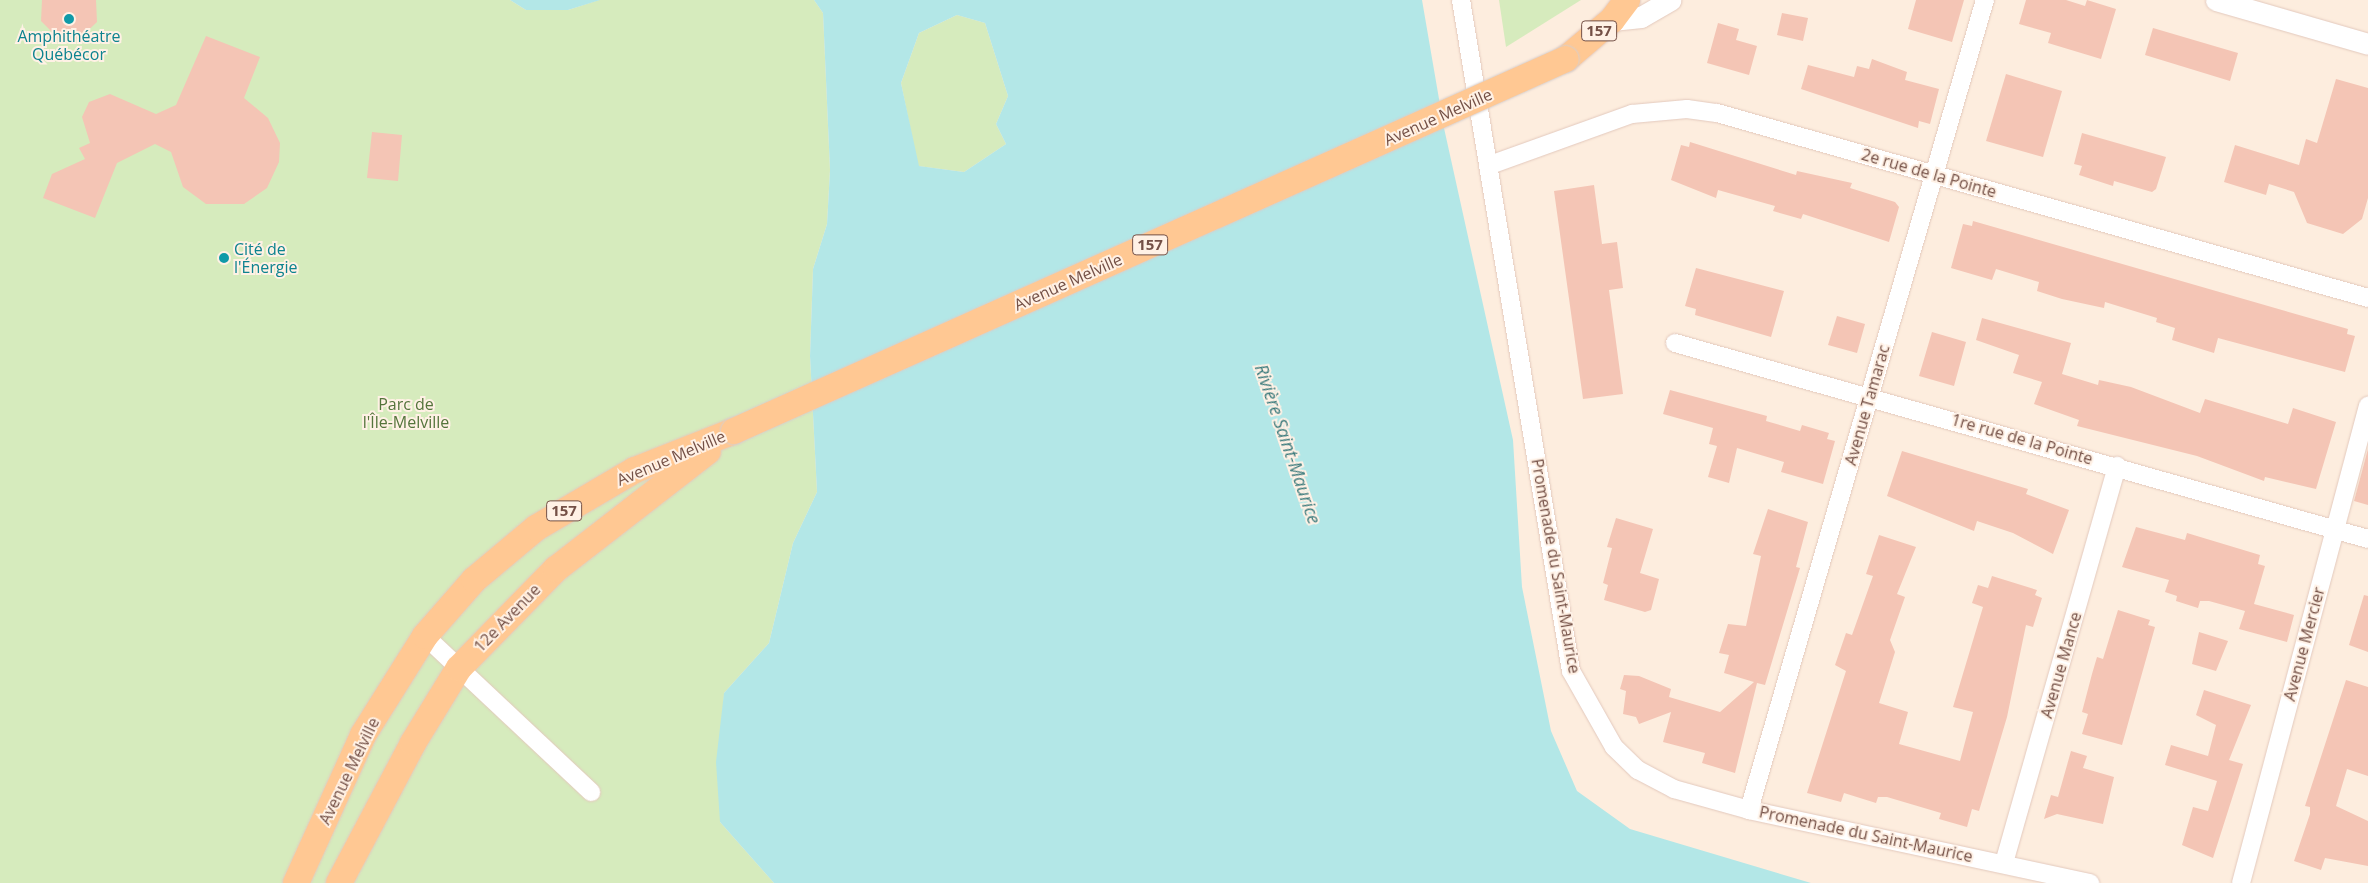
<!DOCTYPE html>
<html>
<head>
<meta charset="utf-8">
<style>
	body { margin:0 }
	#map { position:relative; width:2368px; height:883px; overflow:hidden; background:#fdedde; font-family:"Open Sans",sans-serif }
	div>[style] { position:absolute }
	.green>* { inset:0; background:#d6ebbd }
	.water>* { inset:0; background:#b3e7e7 }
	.building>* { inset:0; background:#f4c5b5 }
	.roads { filter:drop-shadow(0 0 1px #e3c9bd) drop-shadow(0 0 1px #e3c9bd) }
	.minor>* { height:18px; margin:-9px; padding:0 9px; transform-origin:9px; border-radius:9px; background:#fff }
	.tertiary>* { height:21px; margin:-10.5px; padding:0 10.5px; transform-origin:10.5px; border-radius:10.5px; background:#fff }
	.primary>* { height:26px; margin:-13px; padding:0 13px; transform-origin:13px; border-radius:13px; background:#ffc893 }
	.bridges { filter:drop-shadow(0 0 1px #d8cecb) drop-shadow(0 0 1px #d8cecb) }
	.primary-bridge>* { height:26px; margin:-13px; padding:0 13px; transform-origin:13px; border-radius:13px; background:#ffc893 }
	.dots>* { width:14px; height:14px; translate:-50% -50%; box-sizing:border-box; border:2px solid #fff1e5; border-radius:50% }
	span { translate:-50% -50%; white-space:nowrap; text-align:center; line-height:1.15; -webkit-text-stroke:4px #fff1e5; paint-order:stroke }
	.shield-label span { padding:1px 4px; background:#fff1e5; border:1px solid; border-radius:4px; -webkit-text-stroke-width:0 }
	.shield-label { font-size:15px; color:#745046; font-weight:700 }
	.culture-label { font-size:16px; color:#0d838f }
	.left { translate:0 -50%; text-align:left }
	.street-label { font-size:16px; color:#745046 }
	.park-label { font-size:16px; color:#54743b }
	.water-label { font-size:18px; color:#39797b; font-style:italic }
</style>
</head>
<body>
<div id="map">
	<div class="green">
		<i style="clip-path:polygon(0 0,510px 0,526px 10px,568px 10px,599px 0,814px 0,823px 13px,830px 170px,827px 224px,813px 269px,810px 356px,817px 492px,793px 543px,769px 643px,724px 693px,720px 822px,774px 883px,0 883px)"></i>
		<i style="clip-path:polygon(1499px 0,1581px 0,1506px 47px)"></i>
		<i style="clip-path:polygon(957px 15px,985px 23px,1008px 96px,996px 124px,1006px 144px,964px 172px,918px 166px,901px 83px,919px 33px)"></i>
	</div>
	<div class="water">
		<i style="clip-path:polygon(510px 0,600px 0,568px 10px,526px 10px)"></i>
		<i style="clip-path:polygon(evenodd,814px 0,1422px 0,1444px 128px,1513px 440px,1522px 587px,1551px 731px,1577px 791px,1630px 829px,1811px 883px,774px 883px,720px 822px,716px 762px,724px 693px,769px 643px,793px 543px,817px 492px,810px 356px,813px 269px,827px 224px,830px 170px,823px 13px,814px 0,957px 15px,985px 23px,1008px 96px,996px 124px,1006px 144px,964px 172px,919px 166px,901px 83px,919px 33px,957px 15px)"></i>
	</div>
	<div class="building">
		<i style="clip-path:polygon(42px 0,96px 0,97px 22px,79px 39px,59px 39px,41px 21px)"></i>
		<i style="clip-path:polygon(1916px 0,1964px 0,1952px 42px,1908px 29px)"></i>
		<i style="clip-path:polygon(2026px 0,2066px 0,2085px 6px,2087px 0,2116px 9px,2101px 59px,2048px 43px,2051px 33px,2019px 24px)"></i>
		<i style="clip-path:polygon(1782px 13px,1808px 18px,1803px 41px,1777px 35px)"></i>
		<i style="clip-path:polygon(1718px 23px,1739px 29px,1736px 40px,1757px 46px,1749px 75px,1707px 63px)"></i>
		<i style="clip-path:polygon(2153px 28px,2238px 53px,2230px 81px,2145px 55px)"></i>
		<i style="clip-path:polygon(206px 36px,260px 57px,244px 98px,268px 118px,280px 143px,279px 162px,267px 188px,244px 204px,206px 204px,183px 187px,171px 152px,155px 144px,117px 163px,95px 218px,43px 198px,52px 174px,85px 159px,79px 148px,90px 143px,82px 117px,89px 102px,110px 94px,156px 114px,176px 105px)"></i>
		<i style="clip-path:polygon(1872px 59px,1907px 72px,1905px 80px,1939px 89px,1930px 124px,1919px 121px,1918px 128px,1801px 89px,1808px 65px,1854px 77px,1857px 66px,1869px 69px)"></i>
		<i style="clip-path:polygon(2006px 74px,2062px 91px,2043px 157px,1986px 141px)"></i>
		<i style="clip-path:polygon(2336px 79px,2368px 88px,2368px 198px,2362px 219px,2343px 234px,2307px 223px,2294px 192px,2269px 184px,2266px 195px,2224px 182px,2235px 145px,2299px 165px,2306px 139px,2317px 143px)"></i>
		<i style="clip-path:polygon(372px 132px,402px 135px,398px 181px,367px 178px)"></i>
		<i style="clip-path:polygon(2082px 133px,2166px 157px,2156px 189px,2152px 192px,2114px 181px,2113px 186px,2079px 175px,2082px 166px,2074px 164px)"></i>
		<i style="clip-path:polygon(1690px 142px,1796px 175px,1797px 171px,1852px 183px,1850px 188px,1895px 202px,1899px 207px,1889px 242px,1803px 214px,1801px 219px,1773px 211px,1775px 206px,1718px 190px,1716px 198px,1671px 180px,1681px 145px,1689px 147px)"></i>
		<i style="clip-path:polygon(1594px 185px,1602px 244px,1617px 242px,1623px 288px,1609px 290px,1623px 394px,1583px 399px,1554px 191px)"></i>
		<i style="clip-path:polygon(1973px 221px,2348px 329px,2347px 334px,2355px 336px,2345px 372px,2218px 338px,2214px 353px,2172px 340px,2175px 328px,2156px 322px,2157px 318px,2105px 302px,2104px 308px,2062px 299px,2037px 291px,2039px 282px,1996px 269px,1992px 280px,1951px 268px,1963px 224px,1972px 226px)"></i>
		<i style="clip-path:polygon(1696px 268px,1784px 291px,1771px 337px,1695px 315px,1696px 309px,1685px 306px)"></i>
		<i style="clip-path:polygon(1837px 316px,1865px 324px,1857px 353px,1828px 345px)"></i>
		<i style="clip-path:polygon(1982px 318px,2071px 343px,2062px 374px,2098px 385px,2099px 380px,2131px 387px,2200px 413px,2205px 399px,2288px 424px,2293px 408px,2336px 422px,2316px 489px,2265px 477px,2264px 481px,2197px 456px,2077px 426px,2079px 420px,2034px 404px,2042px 382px,2013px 373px,2019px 355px,1976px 340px)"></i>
		<i style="clip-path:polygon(1932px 332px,1966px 342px,1954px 386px,1919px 376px)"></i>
		<i style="clip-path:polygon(1670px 390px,1767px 416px,1766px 421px,1800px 431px,1802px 425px,1829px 433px,1827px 439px,1835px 441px,1823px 484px,1781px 472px,1784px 462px,1737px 448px,1729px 483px,1708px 477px,1717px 446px,1709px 444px,1713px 428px,1663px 414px)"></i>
		<i style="clip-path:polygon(2368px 449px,2368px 505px,2354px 501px)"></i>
		<i style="clip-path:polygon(1902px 451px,2028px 489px,2026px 494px,2069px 510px,2053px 554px,2013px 533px,1977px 521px,1974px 531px,1887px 496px)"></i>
		<i style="clip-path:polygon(1768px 509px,1808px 522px,1796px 567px,1800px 568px,1765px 685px,1757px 683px,1735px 773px,1702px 763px,1705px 753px,1663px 742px,1671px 712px,1639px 724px,1636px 717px,1623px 714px,1626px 691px,1620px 689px,1624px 675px,1639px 676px,1671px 689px,1669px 697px,1720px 712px,1754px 682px,1724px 673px,1729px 655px,1719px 653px,1728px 624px,1746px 626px,1761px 556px,1753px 554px)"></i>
		<i style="clip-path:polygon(1616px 518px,1653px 529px,1640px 573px,1659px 579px,1651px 610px,1645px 612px,1604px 600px,1608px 585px,1603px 583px,1612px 548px,1607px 547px)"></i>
		<i style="clip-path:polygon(2136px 527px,2185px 540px,2187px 533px,2260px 555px,2258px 564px,2265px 566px,2254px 604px,2294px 615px,2287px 642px,2239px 629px,2245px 611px,2209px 601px,2200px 601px,2198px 608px,2176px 601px,2177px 596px,2165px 592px,2169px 580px,2122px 567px)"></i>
		<i style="clip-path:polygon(1879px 535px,1916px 547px,1897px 594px,1905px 597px,1890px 640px,1895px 652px,1879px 703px,1908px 712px,1899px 744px,1960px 761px,1973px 712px,1953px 707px,1983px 607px,1972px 603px,1978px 585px,1988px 588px,1992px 576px,2037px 590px,2035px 595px,2042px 598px,2033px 627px,2026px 625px,2007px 717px,1979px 811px,1972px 809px,1967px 827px,1939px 819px,1941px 813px,1887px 797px,1878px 797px,1876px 803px,1844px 793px,1841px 802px,1807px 793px,1846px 671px,1835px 665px,1846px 633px,1852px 635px,1873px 576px,1866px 574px)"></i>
		<i style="clip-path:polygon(2364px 595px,2368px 596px,2368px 652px,2349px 645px)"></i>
		<i style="clip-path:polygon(2118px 610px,2150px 620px,2148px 625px,2155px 627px,2122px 745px,2082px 734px,2088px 714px,2082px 712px,2092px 674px,2097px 657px,2103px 659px)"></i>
		<i style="clip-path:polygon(2199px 632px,2228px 641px,2216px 671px,2192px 664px)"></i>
		<i style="clip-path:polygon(2346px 680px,2368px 687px,2368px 776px,2347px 769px,2336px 806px,2368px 821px,2368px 866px,2325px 858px,2321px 870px,2294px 861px,2310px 814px,2310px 807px,2305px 806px)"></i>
		<i style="clip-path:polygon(2204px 690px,2251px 705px,2229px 760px,2243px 764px,2213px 858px,2182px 845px,2193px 807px,2208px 811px,2217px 781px,2165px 765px,2171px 745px,2208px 756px,2216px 725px,2196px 715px)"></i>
		<i style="clip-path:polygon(2071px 751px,2087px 756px,2083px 768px,2114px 777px,2103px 824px,2057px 814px,2044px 819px,2051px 795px,2058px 797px)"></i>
	</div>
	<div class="roads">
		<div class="minor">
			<i style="left:1461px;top:0;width:680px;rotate:80.69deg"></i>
			<i style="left:1571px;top:671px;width:87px;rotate:60.5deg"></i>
			<i style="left:1614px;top:747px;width:33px;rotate:44deg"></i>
			<i style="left:1638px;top:770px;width:41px;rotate:27.8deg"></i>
			<i style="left:1674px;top:789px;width:78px;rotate:15.6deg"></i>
			<i style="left:1749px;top:810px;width:349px;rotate:12.1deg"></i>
			<i style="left:1490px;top:165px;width:151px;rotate:-19.8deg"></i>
			<i style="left:1632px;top:114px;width:55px;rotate:-5.2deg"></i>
			<i style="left:1687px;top:109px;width:30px;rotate:8deg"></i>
			<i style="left:1717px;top:113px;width:677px;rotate:15.86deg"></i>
			<i style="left:1675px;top:343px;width:720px;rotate:15.79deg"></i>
			<i style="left:425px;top:636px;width:228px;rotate:43.2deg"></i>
			<i style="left:1749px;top:810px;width:844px;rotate:-73.76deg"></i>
			<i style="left:2004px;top:863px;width:413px;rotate:-74.1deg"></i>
			<i style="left:2241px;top:883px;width:494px;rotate:-75.1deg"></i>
		</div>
		<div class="tertiary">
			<i style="left:2216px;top:0;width:158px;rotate:16.1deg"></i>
			<i style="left:1612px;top:20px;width:29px;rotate:-6deg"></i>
			<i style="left:1641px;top:17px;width:34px;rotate:-30deg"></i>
		</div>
		<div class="primary">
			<i style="left:1566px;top:59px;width:60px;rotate:-40.3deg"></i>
			<i style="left:1612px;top:20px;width:25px;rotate:-53deg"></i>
			<i style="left:296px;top:883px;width:162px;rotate:-65.6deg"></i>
			<i style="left:363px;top:735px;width:117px;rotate:-57.9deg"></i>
			<i style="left:425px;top:636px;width:74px;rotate:-48.8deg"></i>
			<i style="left:474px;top:580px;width:81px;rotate:-40deg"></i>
			<i style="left:536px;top:528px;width:115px;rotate:-30.4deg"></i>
			<i style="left:635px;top:470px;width:106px;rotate:-21.5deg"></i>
			<i style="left:339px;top:883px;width:158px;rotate:-62.1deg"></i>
			<i style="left:413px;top:743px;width:88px;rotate:-58.5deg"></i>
			<i style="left:459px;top:668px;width:139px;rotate:-45.6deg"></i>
			<i style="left:556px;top:569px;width:192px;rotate:-37.8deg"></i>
		</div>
	</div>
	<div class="bridges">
		<div class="primary-bridge">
			<i style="left:734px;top:431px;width:911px;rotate:-24.09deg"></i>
		</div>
	</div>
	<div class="dots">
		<i style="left:69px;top:19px;background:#0f9aa8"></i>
		<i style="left:224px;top:258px;background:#0f9aa8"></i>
	</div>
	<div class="shield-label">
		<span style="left:1599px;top:31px">157</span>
		<span style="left:1150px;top:245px">157</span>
		<span style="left:564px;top:511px">157</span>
	</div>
	<div class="culture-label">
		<span style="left:69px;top:45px">Amphithéatre<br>Québécor</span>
		<span class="left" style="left:234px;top:258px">Cité de<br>l'Énergie</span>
	</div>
	<div class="street-label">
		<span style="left:1438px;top:117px;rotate:-24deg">Avenue Melville</span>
		<span style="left:1929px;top:173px;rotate:16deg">2e rue de la Pointe</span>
		<span style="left:1068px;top:282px;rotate:-24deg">Avenue Melville</span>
		<span style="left:1867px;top:405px;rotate:-74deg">Avenue Tamarac</span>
		<span style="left:2022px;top:439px;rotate:16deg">1re rue de la Pointe</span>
		<span style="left:671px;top:458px;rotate:-23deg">Avenue Melville</span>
		<span style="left:1556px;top:566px;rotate:80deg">Promenade du Saint-Maurice</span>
		<span style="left:507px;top:618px;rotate:-46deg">12e Avenue</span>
		<span style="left:2304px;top:644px;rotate:-75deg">Avenue Mercier</span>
		<span style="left:2061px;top:665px;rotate:-74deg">Avenue Mance</span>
		<span style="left:349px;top:771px;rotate:-64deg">Avenue Melville</span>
		<span style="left:1866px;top:834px;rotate:12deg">Promenade du Saint-Maurice</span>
	</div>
	<div class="park-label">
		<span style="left:406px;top:413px">Parc de<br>l'Île-Melville</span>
	</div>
	<div class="water-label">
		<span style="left:1288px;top:444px;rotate:71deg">Rivière Saint-Maurice</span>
	</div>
</div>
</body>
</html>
